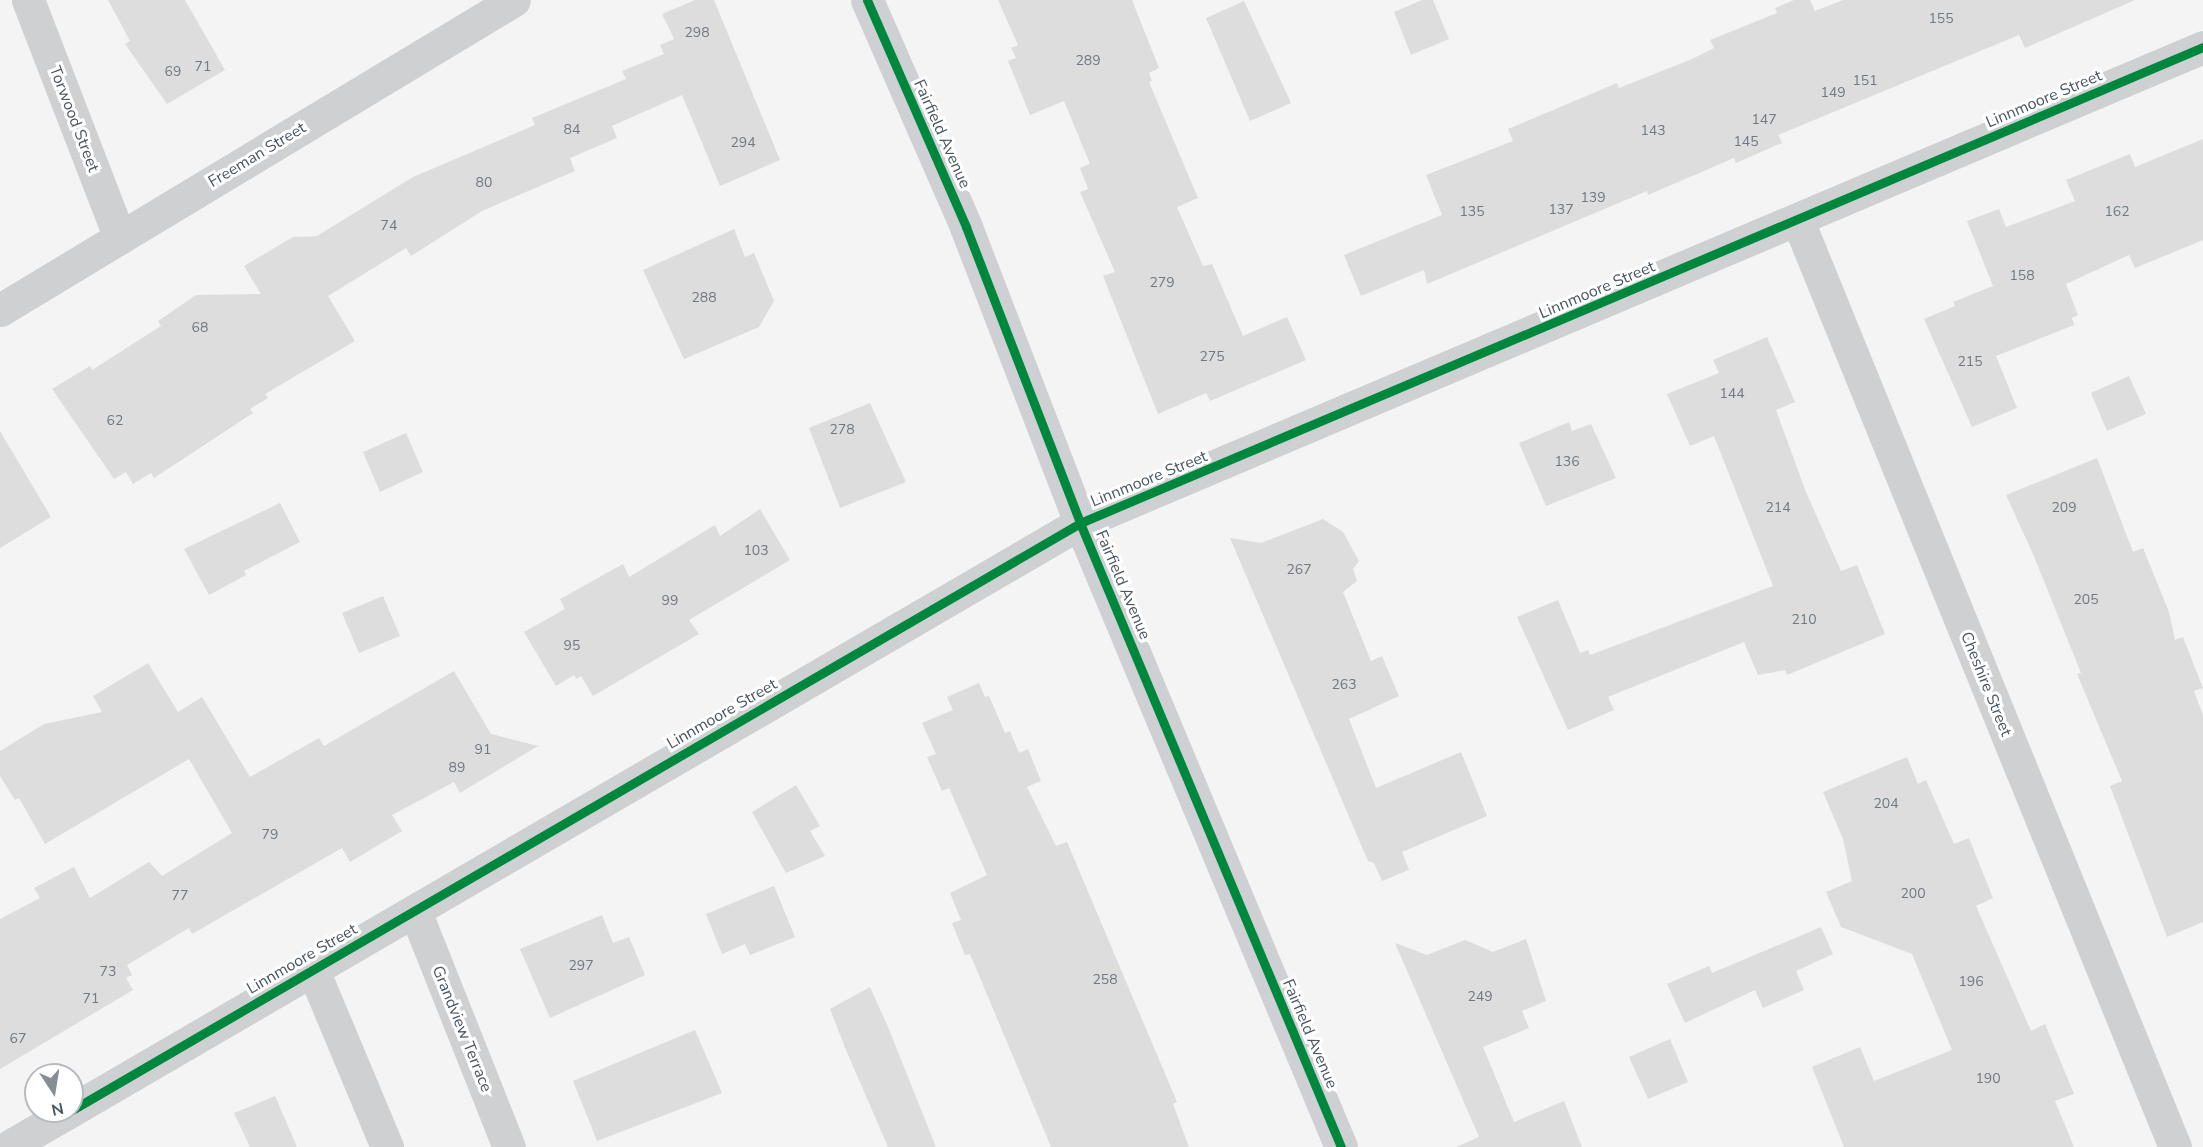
<!DOCTYPE html>
<html>
<head>
<meta charset="utf-8">
<style>
	body { margin:0 }
	#map { position:relative; width:2203px; height:1147px; overflow:hidden; background:#f4f4f4; font-family:"Nunito Sans",sans-serif }
	div>[style] { position:absolute }
	.building>* { inset:0; background:#ddddde }
	.minor>* { height:33px; margin:-16.5px; padding:0 16.5px; transform-origin:16.5px; border-radius:16.5px; background:#ced0d2 }
	.secondary>* { height:33px; margin:-16.5px; padding:0 16.5px; transform-origin:16.5px; border-radius:16.5px; background:#ced0d4 }
	.cycleway>* { height:9px; margin:-4.5px; padding:0 4.5px; transform-origin:4.5px; border-radius:4.5px; background:#00873e }
	span { translate:-50% -50%; white-space:nowrap; text-align:center; line-height:1.15; -webkit-text-stroke:6px #fff; paint-order:stroke }
	.number-label { font-size:14px; color:#707881 }
	.number-label span { -webkit-text-stroke-width:0 }
	.street-label { font-size:16px; color:#4a5661 }
	.north { position:absolute; left:24px; top:1063px; width:60px; height:60px; box-sizing:border-box; background:#fff; border:2px solid #b7bbc0; border-radius:50%; rotate:168deg; font-size:16px; font-weight:700; line-height:24px; text-align:center; color:#4a5661 }
	.north::after { content:''; display:block; margin:auto; width:21px; height:27px; background:#868d94; clip-path:polygon(50% 0,100% 100%,50% 72%,0 100%) }
</style>
</head>
<body>
<div id="map">
	<div class="building">
		<i style="clip-path:polygon(108px 0,185px 0,225px 70px,167px 104px,125px 44px,130px 41px)"></i>
		<i style="clip-path:polygon(695px 0,714px 0,780px 160px,720px 186px,682px 95px,612px 126px,617px 138px,570px 158px,575px 171px,482px 211px,411px 256px,406px 248px,328px 296px,355px 341px,265px 394px,268px 398px,250px 409px,253px 413px,154px 478px,151px 473px,133px 484px,126px 472px,114px 479px,52px 389px,90px 366px,92px 370px,161px 326px,158px 321px,196px 295px,261px 294px,244px 266px,293px 237px,317px 236px,413px 177px,535px 125px,532px 118px,626px 79px,622px 71px,664px 54px,660px 45px,674px 39px,662px 14px)"></i>
		<i style="clip-path:polygon(998px 0,1132px 0,1159px 68px,1149px 73px,1152px 81px,1149px 82px,1198px 198px,1177px 207px,1203px 266px,1212px 264px,1243px 336px,1287px 317px,1306px 360px,1210px 401px,1206px 393px,1158px 414px,1103px 276px,1115px 272px,1080px 192px,1088px 189px,1080px 168px,1090px 164px,1064px 101px,1030px 115px,1008px 61px,1016px 58px,1011px 48px,1018px 45px)"></i>
		<i style="clip-path:polygon(1422px 0,1433px 0,1449px 39px,1411px 55px,1394px 12px)"></i>
		<i style="clip-path:polygon(1794px 0,1810px 0,1815px 11px,1843px 0,2135px 0,2025px 48px,2019px 35px,1778px 135px,1782px 143px,1736px 163px,1734px 158px,1648px 195px,1647px 191px,1427px 284px,1424px 270px,1361px 296px,1344px 255px,1442px 215px,1426px 175px,1513px 141px,1508px 129px,1617px 83px,1619px 88px,1692px 59px,1714px 48px,1710px 40px,1777px 13px,1775px 8px)"></i>
		<i style="clip-path:polygon(1244px 1px,1291px 103px,1250px 121px,1206px 18px)"></i>
		<i style="clip-path:polygon(2203px 139px,2203px 240px,2135px 268px,2129px 255px,2066px 284px,2078px 315px,2072px 318px,2074px 325px,1996px 356px,2017px 408px,1972px 427px,1924px 319px,1955px 306px,1953px 302px,1993px 286px,1967px 221px,1999px 209px,2006px 227px,2075px 201px,2066px 180px,2130px 154px,2135px 167px)"></i>
		<i style="clip-path:polygon(734px 229px,745px 257px,754px 253px,774px 301px,759px 327px,684px 359px,643px 270px)"></i>
		<i style="clip-path:polygon(1767px 337px,1795px 402px,1776px 410px,1806px 492px,1841px 571px,1857px 565px,1885px 634px,1787px 675px,1785px 670px,1758px 675px,1744px 642px,1608px 697px,1614px 710px,1568px 730px,1517px 617px,1558px 600px,1580px 653px,1588px 650px,1590px 655px,1773px 586px,1714px 436px,1690px 446px,1667px 394px,1719px 373px,1713px 360px)"></i>
		<i style="clip-path:polygon(2129px 376px,2146px 414px,2107px 431px,2091px 393px)"></i>
		<i style="clip-path:polygon(870px 403px,906px 482px,840px 508px,809px 428px)"></i>
		<i style="clip-path:polygon(1569px 422px,1572px 431px,1591px 424px,1616px 478px,1546px 506px,1519px 443px)"></i>
		<i style="clip-path:polygon(0 431px,51px 517px,0 548px)"></i>
		<i style="clip-path:polygon(406px 433px,423px 472px,380px 492px,363px 452px)"></i>
		<i style="clip-path:polygon(2097px 458px,2133px 552px,2143px 548px,2169px 612px,2175px 640px,2183px 637px,2203px 688px,2194px 691px,2203px 715px,2203px 922px,2167px 937px,2110px 786px,2122px 781px,2077px 674px,2081px 673px,2033px 554px,2006px 495px)"></i>
		<i style="clip-path:polygon(280px 503px,300px 542px,244px 571px,246px 575px,209px 595px,184px 549px)"></i>
		<i style="clip-path:polygon(760px 509px,790px 560px,689px 620px,699px 634px,593px 696px,581px 676px,576px 679px,574px 675px,556px 686px,524px 632px,565px 609px,560px 599px,623px 564px,629px 577px,715px 525px,720px 536px)"></i>
		<i style="clip-path:polygon(1323px 519px,1343px 532px,1359px 561px,1353px 569px,1357px 581px,1343px 592px,1371px 661px,1382px 656px,1399px 696px,1349px 719px,1376px 788px,1461px 752px,1487px 816px,1402px 852px,1409px 870px,1382px 881px,1374px 863px,1368px 861px,1230px 538px,1261px 543px)"></i>
		<i style="clip-path:polygon(383px 596px,400px 636px,359px 653px,342px 613px)"></i>
		<i style="clip-path:polygon(148px 663px,178px 712px,202px 697px,250px 777px,319px 738px,324px 746px,454px 671px,491px 734px,538px 746px,460px 793px,454px 782px,392px 815px,402px 831px,350px 862px,342px 848px,192px 934px,189px 928px,127px 965px,132px 975px,126px 978px,133px 990px,0 1069px,0 919px,40px 898px,34px 888px,74px 867px,90px 898px,149px 862px,162px 876px,232px 833px,189px 759px,45px 844px,19px 798px,15px 800px,0 776px,0 751px,44px 724px,102px 712px,93px 696px)"></i>
		<i style="clip-path:polygon(979px 683px,985px 697px,989px 696px,1005px 733px,1010px 731px,1019px 753px,1028px 749px,1041px 781px,1027px 787px,1056px 846px,1067px 842px,1177px 1102px,1173px 1104px,1189px 1147px,1051px 1147px,970px 954px,965px 955px,952px 923px,961px 920px,950px 893px,987px 875px,949px 788px,942px 791px,927px 757px,936px 754px,922px 723px,953px 710px,947px 697px)"></i>
		<i style="clip-path:polygon(1907px 757px,1918px 784px,1926px 780px,1954px 844px,1969px 838px,1993px 898px,1976px 906px,2031px 1031px,2045px 1024px,2074px 1094px,2055px 1101px,2074px 1147px,1844px 1147px,1812px 1067px,1860px 1047px,1874px 1081px,1952px 1050px,1912px 954px,1841px 927px,1826px 892px,1852px 881px,1843px 839px,1823px 792px)"></i>
		<i style="clip-path:polygon(796px 785px,820px 826px,810px 831px,825px 856px,786px 873px,752px 812px)"></i>
		<i style="clip-path:polygon(774px 886px,795px 937px,750px 955px,745px 944px,722px 954px,706px 914px)"></i>
		<i style="clip-path:polygon(602px 915px,613px 943px,629px 937px,645px 975px,550px 1018px,520px 949px)"></i>
		<i style="clip-path:polygon(1821px 927px,1833px 954px,1796px 971px,1804px 990px,1763px 1008px,1755px 990px,1685px 1023px,1667px 984px,1709px 966px,1712px 973px)"></i>
		<i style="clip-path:polygon(1526px 939px,1546px 1001px,1522px 1011px,1529px 1028px,1483px 1047px,1514px 1122px,1564px 1101px,1582px 1147px,1456px 1147px,1479px 1137px,1395px 943px,1427px 955px,1465px 940px,1493px 952px)"></i>
		<i style="clip-path:polygon(870px 987px,888px 1027px,936px 1147px,888px 1147px,846px 1050px,830px 1009px)"></i>
		<i style="clip-path:polygon(695px 1030px,722px 1093px,597px 1141px,573px 1081px)"></i>
		<i style="clip-path:polygon(1670px 1039px,1688px 1082px,1648px 1099px,1629px 1057px)"></i>
		<i style="clip-path:polygon(275px 1096px,297px 1147px,250px 1147px,234px 1113px)"></i>
	</div>
	<div class="minor">
		<i style="left:28px;top:0;width:255px;rotate:68.9deg"></i>
		<i style="left:1798px;top:221px;width:1000px;rotate:67.85deg"></i>
		<i style="left:0;top:310px;width:600px;rotate:-31.09deg"></i>
		<i style="left:415px;top:911px;width:254px;rotate:68.3deg"></i>
		<i style="left:313px;top:970px;width:192px;rotate:67.3deg"></i>
		<i style="left:72px;top:1110px;width:1166px;rotate:-30.21deg"></i>
		<i style="left:1080px;top:523px;width:1220px;rotate:-22.97deg"></i>
		<i style="left:8px;top:1147px;width:72px;rotate:-30.1deg"></i>
	</div>
	<div class="secondary">
		<i style="left:867px;top:0;width:248px;rotate:66.4deg"></i>
		<i style="left:966px;top:227px;width:317px;rotate:68.9deg"></i>
		<i style="left:1080px;top:523px;width:676px;rotate:67.3deg"></i>
	</div>
	<div class="cycleway">
		<i style="left:867px;top:0;width:248px;rotate:66.4deg"></i>
		<i style="left:966px;top:227px;width:317px;rotate:68.9deg"></i>
		<i style="left:1080px;top:523px;width:676px;rotate:67.3deg"></i>
		<i style="left:72px;top:1110px;width:1166px;rotate:-30.21deg"></i>
		<i style="left:1080px;top:523px;width:1220px;rotate:-22.97deg"></i>
	</div>
	<div class="number-label">
		<span style="left:1941px;top:19px">155</span>
		<span style="left:697px;top:33px">298</span>
		<span style="left:1088px;top:61px">289</span>
		<span style="left:203px;top:67px">71</span>
		<span style="left:173px;top:72px">69</span>
		<span style="left:1865px;top:81px">151</span>
		<span style="left:1833px;top:93px">149</span>
		<span style="left:1764px;top:120px">147</span>
		<span style="left:572px;top:130px">84</span>
		<span style="left:1653px;top:131px">143</span>
		<span style="left:1746px;top:142px">145</span>
		<span style="left:743px;top:143px">294</span>
		<span style="left:484px;top:183px">80</span>
		<span style="left:1593px;top:198px">139</span>
		<span style="left:1561px;top:210px">137</span>
		<span style="left:1472px;top:212px">135</span>
		<span style="left:2117px;top:212px">162</span>
		<span style="left:389px;top:226px">74</span>
		<span style="left:2022px;top:276px">158</span>
		<span style="left:1162px;top:283px">279</span>
		<span style="left:704px;top:298px">288</span>
		<span style="left:200px;top:328px">68</span>
		<span style="left:1212px;top:357px">275</span>
		<span style="left:1970px;top:362px">215</span>
		<span style="left:1732px;top:394px">144</span>
		<span style="left:115px;top:421px">62</span>
		<span style="left:842px;top:430px">278</span>
		<span style="left:1567px;top:462px">136</span>
		<span style="left:1778px;top:508px">214</span>
		<span style="left:2064px;top:508px">209</span>
		<span style="left:756px;top:551px">103</span>
		<span style="left:1299px;top:570px">267</span>
		<span style="left:2086px;top:600px">205</span>
		<span style="left:670px;top:601px">99</span>
		<span style="left:1804px;top:620px">210</span>
		<span style="left:572px;top:646px">95</span>
		<span style="left:1344px;top:685px">263</span>
		<span style="left:483px;top:750px">91</span>
		<span style="left:457px;top:768px">89</span>
		<span style="left:1886px;top:804px">204</span>
		<span style="left:270px;top:835px">79</span>
		<span style="left:1913px;top:894px">200</span>
		<span style="left:180px;top:896px">77</span>
		<span style="left:581px;top:966px">297</span>
		<span style="left:108px;top:972px">73</span>
		<span style="left:1105px;top:980px">258</span>
		<span style="left:1971px;top:982px">196</span>
		<span style="left:1480px;top:997px">249</span>
		<span style="left:91px;top:999px">71</span>
		<span style="left:18px;top:1039px">67</span>
		<span style="left:1988px;top:1079px">190</span>
	</div>
	<div class="street-label">
		<span style="left:2044px;top:99px;rotate:-23deg">Linnmoore Street</span>
		<span style="left:74px;top:119px;rotate:69deg">Torwood Street</span>
		<span style="left:942px;top:134px;rotate:66deg">Fairfield Avenue</span>
		<span style="left:257px;top:155px;rotate:-31deg">Freeman Street</span>
		<span style="left:1597px;top:290px;rotate:-23deg">Linnmoore Street</span>
		<span style="left:1149px;top:479px;rotate:-22deg">Linnmoore Street</span>
		<span style="left:1123px;top:585px;rotate:67deg">Fairfield Avenue</span>
		<span style="left:1986px;top:684px;rotate:68deg">Cheshire Street</span>
		<span style="left:722px;top:714px;rotate:-30deg">Linnmoore Street</span>
		<span style="left:302px;top:959px;rotate:-30deg">Linnmoore Street</span>
		<span style="left:462px;top:1029px;rotate:68deg">Grandview Terrace</span>
		<span style="left:1310px;top:1034px;rotate:67deg">Fairfield Avenue</span>
	</div>
	<div class="north">N</div>
</div>
</body>
</html>
